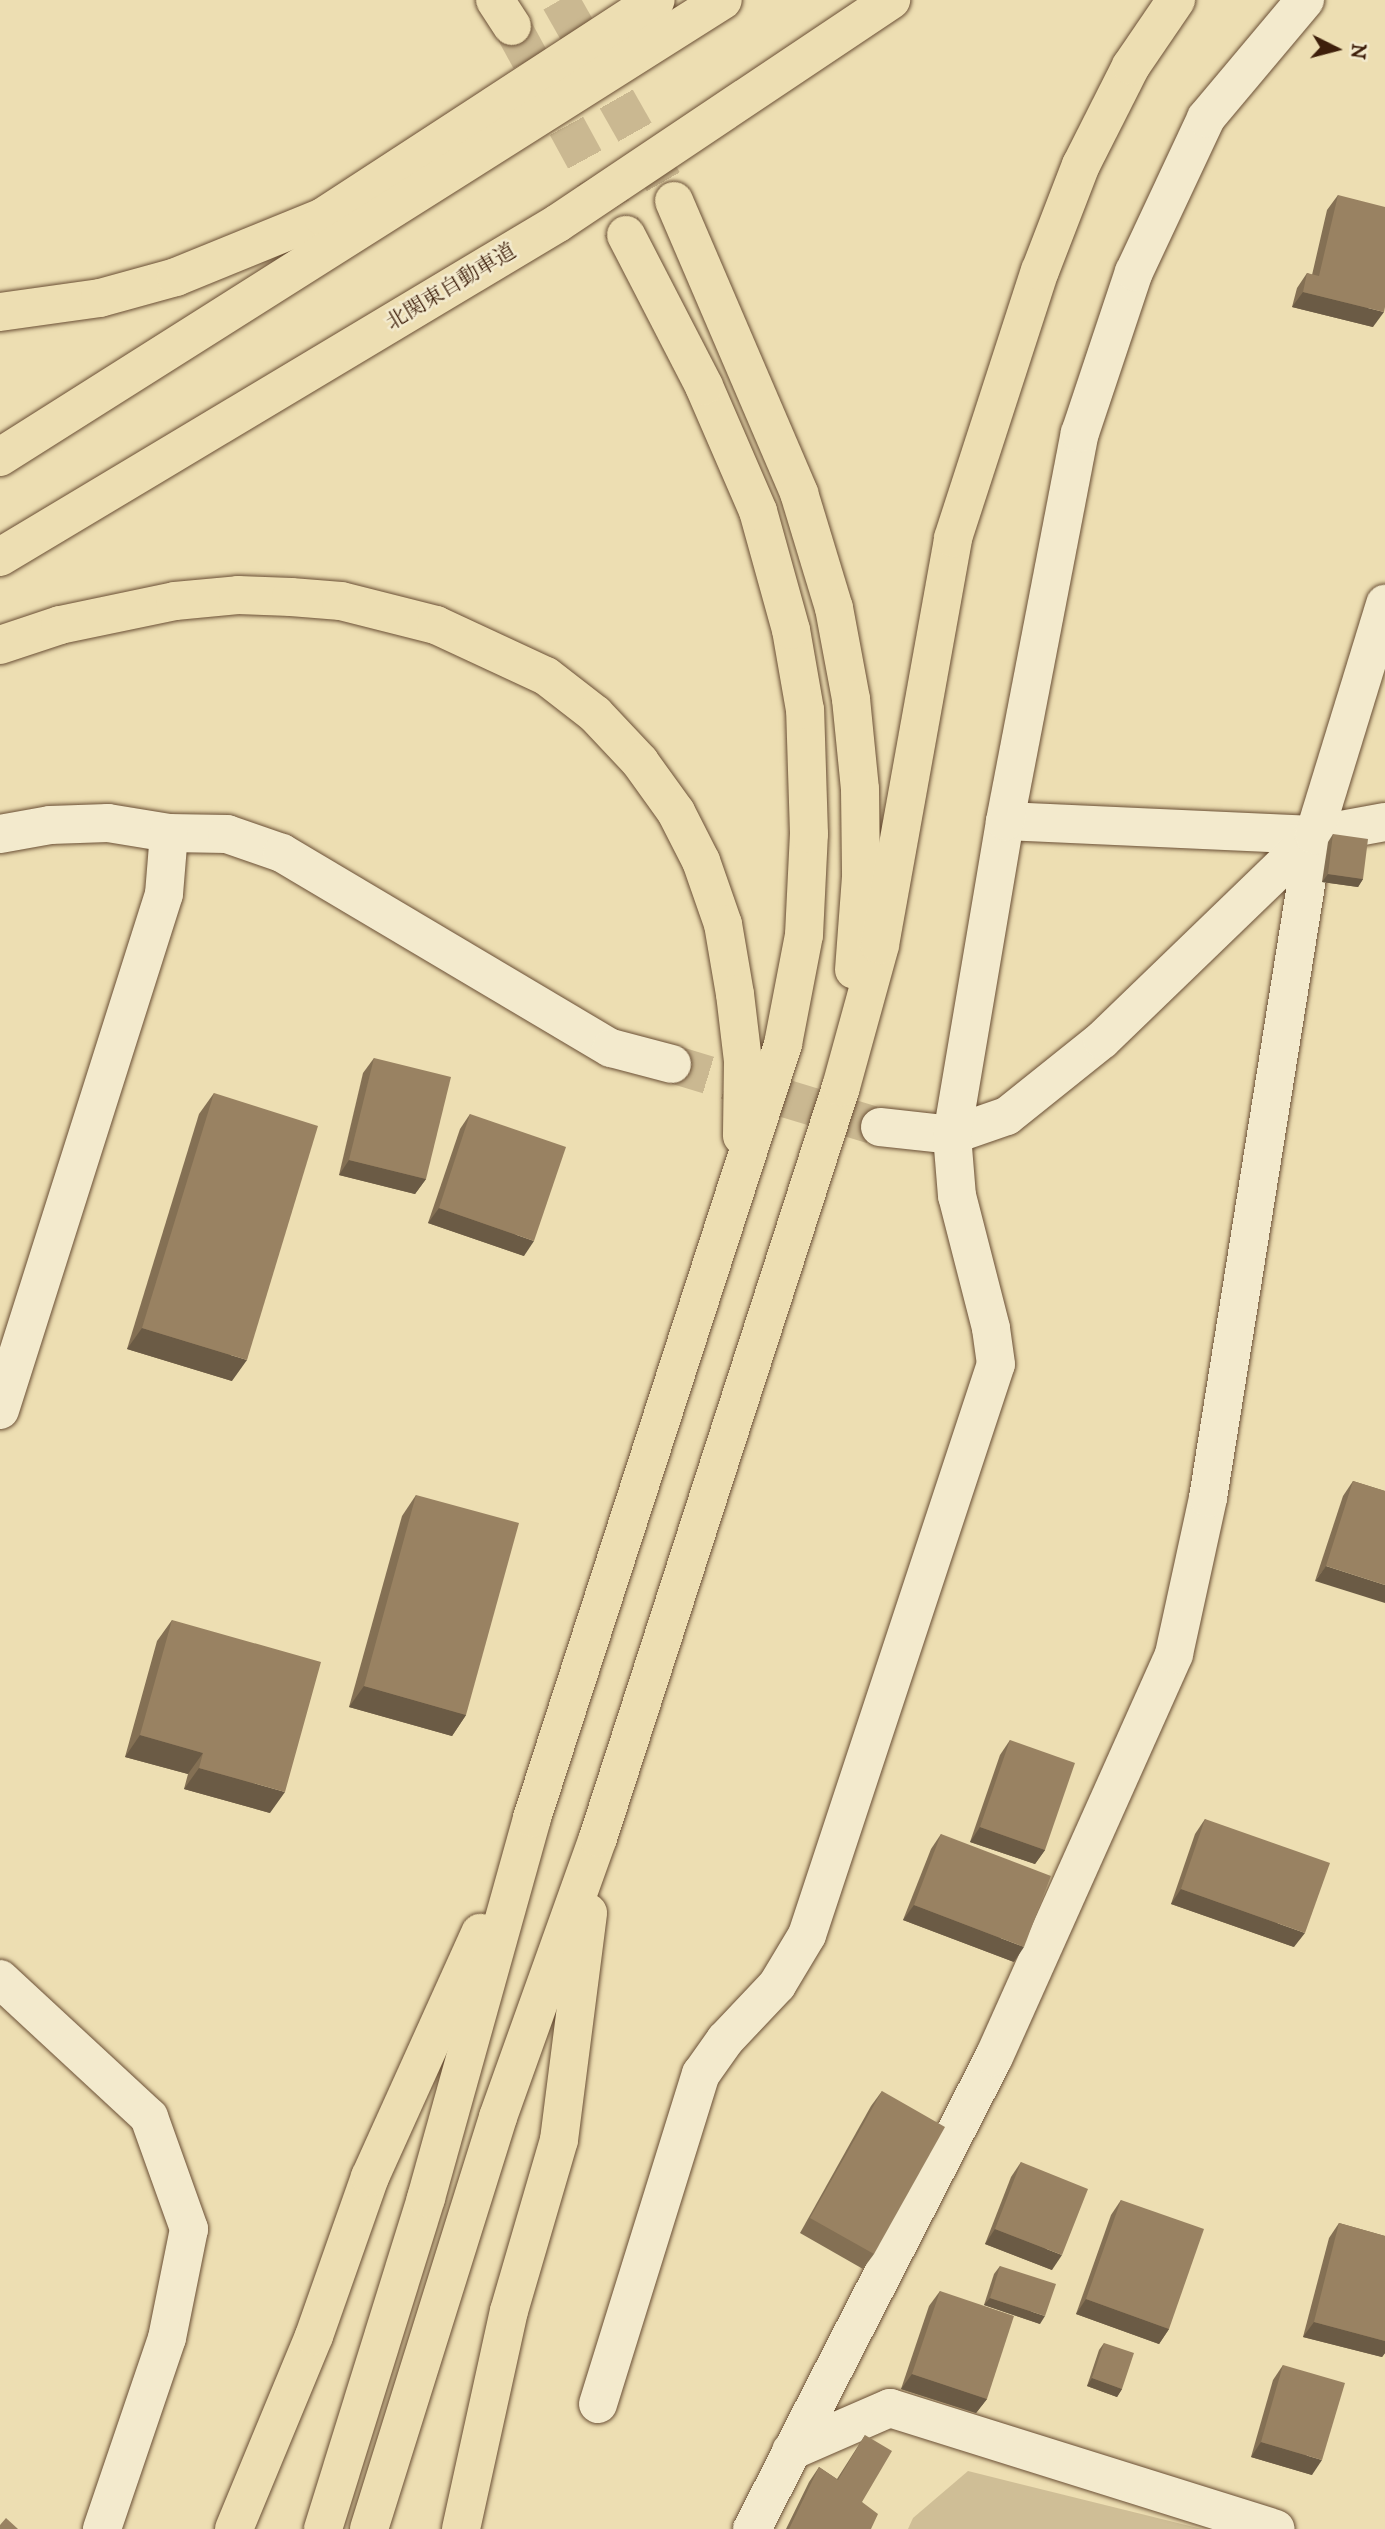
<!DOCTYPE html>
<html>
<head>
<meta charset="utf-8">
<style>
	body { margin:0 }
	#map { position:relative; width:1385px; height:2529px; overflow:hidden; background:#eddeb2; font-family:"IM FELL DW Pica","Noto Serif JP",serif }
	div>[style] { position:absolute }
	.green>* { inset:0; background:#cfbe96 }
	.street-tunnel>* { height:38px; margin-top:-19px; transform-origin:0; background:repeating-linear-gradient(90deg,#cab891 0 38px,transparent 0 57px) }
	.highway-tunnel>* { height:38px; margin-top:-19px; transform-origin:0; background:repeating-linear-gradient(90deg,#cab891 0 38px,transparent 0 57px) }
	.roads { filter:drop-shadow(0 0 2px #6a4f35) drop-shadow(0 0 2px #6a4f35) }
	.street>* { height:38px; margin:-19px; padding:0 19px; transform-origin:19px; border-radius:19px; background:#f3eacd }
	.highway>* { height:38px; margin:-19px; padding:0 19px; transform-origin:19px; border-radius:19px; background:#eddeb2 }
	.wall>* { inset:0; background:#847054 }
	.shaded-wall>* { inset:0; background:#6b5b45 }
	.building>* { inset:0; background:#998262 }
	span { translate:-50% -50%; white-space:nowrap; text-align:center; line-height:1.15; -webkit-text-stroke:5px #f3eacd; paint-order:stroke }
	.street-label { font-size:21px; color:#3e1f0b }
	.north { position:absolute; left:1301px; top:14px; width:70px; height:70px; -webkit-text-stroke:5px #f3eacd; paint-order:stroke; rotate:96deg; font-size:19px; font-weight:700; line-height:28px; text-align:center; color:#3e1f0b }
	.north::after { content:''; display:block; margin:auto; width:24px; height:32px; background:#3e1f0b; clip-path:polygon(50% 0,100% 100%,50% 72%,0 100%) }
</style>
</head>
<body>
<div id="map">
	<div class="green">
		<i style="clip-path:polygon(968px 2471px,1202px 2529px,908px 2529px,913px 2518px)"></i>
	</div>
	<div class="street-tunnel">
		<i style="left:672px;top:1064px;width:217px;rotate:16.9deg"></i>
	</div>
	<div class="highway-tunnel">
		<i style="left:560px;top:0;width:231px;rotate:60.4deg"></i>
		<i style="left:512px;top:26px;width:238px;rotate:61.4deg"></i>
	</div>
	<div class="roads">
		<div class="street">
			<i style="left:1005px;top:821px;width:309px;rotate:2.6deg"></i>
			<i style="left:1314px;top:835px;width:72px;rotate:-10.4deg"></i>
			<i style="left:0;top:834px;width:51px;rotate:-10.2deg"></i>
			<i style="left:50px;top:825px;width:58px;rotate:-2deg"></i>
			<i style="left:108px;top:823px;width:62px;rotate:9.3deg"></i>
			<i style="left:169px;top:833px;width:58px;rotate:1deg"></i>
			<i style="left:227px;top:834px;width:58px;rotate:19.1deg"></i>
			<i style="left:282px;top:853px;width:382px;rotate:30.7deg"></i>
			<i style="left:611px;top:1048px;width:63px;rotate:14.7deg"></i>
			<i style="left:880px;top:1127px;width:72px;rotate:6.3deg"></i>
			<i style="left:952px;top:1135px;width:58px;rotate:-19.1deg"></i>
			<i style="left:1007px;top:1116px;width:122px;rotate:-38.7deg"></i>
			<i style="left:1102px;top:1040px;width:295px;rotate:-44deg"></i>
			<i style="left:0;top:1410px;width:541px;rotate:-72.37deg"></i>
			<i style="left:164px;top:894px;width:61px;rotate:-85.3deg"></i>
			<i style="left:0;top:1979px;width:203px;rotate:42.8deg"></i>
			<i style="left:149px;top:2117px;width:119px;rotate:70.3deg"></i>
			<i style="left:189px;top:2229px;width:111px;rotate:101.4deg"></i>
			<i style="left:167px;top:2338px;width:202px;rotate:108.8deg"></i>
			<i style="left:598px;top:2404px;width:346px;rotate:-72.7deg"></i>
			<i style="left:701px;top:2074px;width:42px;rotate:-54.8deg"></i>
			<i style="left:725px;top:2040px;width:76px;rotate:-46.6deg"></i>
			<i style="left:777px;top:1985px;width:58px;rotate:-59deg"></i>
			<i style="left:807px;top:1935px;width:601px;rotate:-71.69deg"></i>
			<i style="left:996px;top:1364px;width:36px;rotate:-98deg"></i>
			<i style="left:991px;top:1328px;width:136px;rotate:-104.4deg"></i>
			<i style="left:957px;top:1196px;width:61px;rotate:-94.7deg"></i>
			<i style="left:952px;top:1135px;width:318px;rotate:-80.4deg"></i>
			<i style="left:1005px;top:821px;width:395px;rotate:-79.1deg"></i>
			<i style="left:1080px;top:433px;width:170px;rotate:-71.5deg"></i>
			<i style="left:1134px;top:272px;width:170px;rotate:-64.9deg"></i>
			<i style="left:1206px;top:118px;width:154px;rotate:-50deg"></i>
			<i style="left:791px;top:2451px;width:108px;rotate:-23.5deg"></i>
			<i style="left:890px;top:2408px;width:404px;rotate:17.4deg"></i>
			<i style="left:752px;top:2529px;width:530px;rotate:-62.86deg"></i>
			<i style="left:994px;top:2057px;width:441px;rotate:-65.9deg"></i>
			<i style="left:1174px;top:1654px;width:160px;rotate:-77.7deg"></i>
			<i style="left:1208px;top:1498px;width:671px;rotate:-80.92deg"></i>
			<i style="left:1314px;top:835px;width:242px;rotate:-72.9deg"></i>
		</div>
		<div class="highway">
			<i style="left:495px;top:0;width:31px;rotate:57deg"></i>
			<i style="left:674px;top:201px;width:318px;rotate:66.8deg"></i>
			<i style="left:799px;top:493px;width:120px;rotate:73.1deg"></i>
			<i style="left:834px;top:608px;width:93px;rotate:79.4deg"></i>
			<i style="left:851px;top:699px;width:90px;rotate:84.3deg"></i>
			<i style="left:860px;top:789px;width:88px;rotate:89.3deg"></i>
			<i style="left:861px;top:877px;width:93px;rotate:94.3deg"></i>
			<i style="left:0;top:312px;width:101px;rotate:-8deg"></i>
			<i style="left:100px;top:298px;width:79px;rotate:-15.4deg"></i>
			<i style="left:176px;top:277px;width:159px;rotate:-22.2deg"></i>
			<i style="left:323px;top:217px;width:397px;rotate:-33.1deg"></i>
			<i style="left:0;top:457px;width:855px;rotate:-32.3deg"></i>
			<i style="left:0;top:557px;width:650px;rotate:-30.9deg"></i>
			<i style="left:558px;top:223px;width:401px;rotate:-33.8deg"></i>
			<i style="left:0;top:645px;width:63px;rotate:-18.4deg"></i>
			<i style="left:60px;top:625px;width:117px;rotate:-11.8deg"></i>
			<i style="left:175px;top:601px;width:63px;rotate:-5.4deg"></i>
			<i style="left:238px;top:595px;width:53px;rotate:2.2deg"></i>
			<i style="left:291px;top:597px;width:50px;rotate:4.6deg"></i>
			<i style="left:341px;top:601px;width:98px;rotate:14.2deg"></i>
			<i style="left:436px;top:625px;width:121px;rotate:24.9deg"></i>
			<i style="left:546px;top:676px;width:62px;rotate:37.8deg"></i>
			<i style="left:595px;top:714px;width:66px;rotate:46.8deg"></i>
			<i style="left:640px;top:762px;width:62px;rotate:54.2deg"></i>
			<i style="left:676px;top:812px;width:55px;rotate:63deg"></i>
			<i style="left:701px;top:861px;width:67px;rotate:70.8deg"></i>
			<i style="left:723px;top:924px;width:71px;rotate:80.3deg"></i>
			<i style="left:735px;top:994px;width:67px;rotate:83.2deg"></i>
			<i style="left:743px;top:1061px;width:75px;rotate:90.8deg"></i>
			<i style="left:234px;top:2529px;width:209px;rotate:-67.5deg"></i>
			<i style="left:314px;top:2336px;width:169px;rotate:-70.6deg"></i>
			<i style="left:370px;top:2177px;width:268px;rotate:-65.7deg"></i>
			<i style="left:323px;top:2529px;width:347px;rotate:-72.7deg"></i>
			<i style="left:426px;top:2198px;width:395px;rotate:-74.4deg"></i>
			<i style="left:532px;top:1818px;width:814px;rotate:-72.03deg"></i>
			<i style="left:783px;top:1044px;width:111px;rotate:-79.1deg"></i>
			<i style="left:804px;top:935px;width:101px;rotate:-87.2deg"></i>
			<i style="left:809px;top:834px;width:124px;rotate:-91.8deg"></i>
			<i style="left:805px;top:710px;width:81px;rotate:-99.9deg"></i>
			<i style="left:791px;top:630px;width:123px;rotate:-105.5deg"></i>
			<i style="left:758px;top:511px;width:136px;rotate:-113.4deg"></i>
			<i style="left:704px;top:386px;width:170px;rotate:-117.3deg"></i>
			<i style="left:369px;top:2529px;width:432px;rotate:-72.6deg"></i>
			<i style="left:498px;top:2117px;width:296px;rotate:-70.3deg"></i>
			<i style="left:598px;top:1838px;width:789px;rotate:-72.07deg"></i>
			<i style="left:841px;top:1087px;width:147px;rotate:-74.6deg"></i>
			<i style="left:880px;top:945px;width:413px;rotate:-79.8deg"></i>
			<i style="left:953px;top:538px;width:281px;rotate:-72deg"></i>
			<i style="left:1040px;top:271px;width:114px;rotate:-68.9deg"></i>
			<i style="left:1081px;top:165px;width:111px;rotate:-63.2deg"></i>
			<i style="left:1131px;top:66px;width:80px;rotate:-55.7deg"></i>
			<i style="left:461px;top:2529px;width:223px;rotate:-77.6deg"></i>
			<i style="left:509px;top:2311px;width:178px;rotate:-73.7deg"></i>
			<i style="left:559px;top:2140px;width:229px;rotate:-82.7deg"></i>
		</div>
	</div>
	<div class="wall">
		<i style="clip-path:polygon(1338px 195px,1373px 327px,1292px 307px,1297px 288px,1307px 273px,1312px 275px,1327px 210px)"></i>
		<i style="clip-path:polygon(1333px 834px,1363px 879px,1358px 887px,1322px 882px,1328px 842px)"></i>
		<i style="clip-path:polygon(374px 1058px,426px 1179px,415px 1194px,339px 1175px,363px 1073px)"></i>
		<i style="clip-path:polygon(214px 1093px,232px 1381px,127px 1349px,199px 1114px)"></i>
		<i style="clip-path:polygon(470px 1114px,524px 1256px,428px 1223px,460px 1129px)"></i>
		<i style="clip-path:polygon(1353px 1481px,1385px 1491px,1315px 1581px,1343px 1496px)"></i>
		<i style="clip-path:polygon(416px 1495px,466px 1715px,452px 1736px,349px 1707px,402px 1516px)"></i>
		<i style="clip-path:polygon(172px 1620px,270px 1813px,184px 1789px,188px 1774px,125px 1757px,157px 1641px)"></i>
		<i style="clip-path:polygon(1010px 1740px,1045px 1850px,1035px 1864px,970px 1842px,1000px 1755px)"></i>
		<i style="clip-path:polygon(1205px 1819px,1294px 1947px,1171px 1904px,1195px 1834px)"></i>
		<i style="clip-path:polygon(941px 1834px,1014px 1962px,903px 1920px,931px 1849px)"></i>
		<i style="clip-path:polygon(882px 2091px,874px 2254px,863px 2269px,800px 2233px,871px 2106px)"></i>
		<i style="clip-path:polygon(1021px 2162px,1052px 2270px,985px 2244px,1011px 2177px)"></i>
		<i style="clip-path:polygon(1121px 2200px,1169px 2329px,1159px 2344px,1076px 2314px,1111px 2215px)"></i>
		<i style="clip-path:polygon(1339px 2223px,1385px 2236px,1385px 2353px,1382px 2357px,1303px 2337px,1329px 2238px)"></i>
		<i style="clip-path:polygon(1000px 2266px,1040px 2324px,984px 2305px,994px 2274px)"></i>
		<i style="clip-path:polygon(940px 2291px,987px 2399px,976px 2413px,901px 2389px,929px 2306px)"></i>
		<i style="clip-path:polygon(1104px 2343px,1122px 2389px,1117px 2397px,1087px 2386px,1099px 2350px)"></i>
		<i style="clip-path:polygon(1283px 2365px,1312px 2475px,1251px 2457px,1273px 2380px)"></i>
		<i style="clip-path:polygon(865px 2435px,862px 2502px,871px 2529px,786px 2529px,809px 2482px,819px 2467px,837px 2479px)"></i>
	</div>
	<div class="shaded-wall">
		<i style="clip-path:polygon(1303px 292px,1384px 312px,1373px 327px,1292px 307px)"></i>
		<i style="clip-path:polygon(1328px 874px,1363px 879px,1358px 887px,1322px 882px)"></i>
		<i style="clip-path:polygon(349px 1160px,426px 1179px,415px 1194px,339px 1175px)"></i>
		<i style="clip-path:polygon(439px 1208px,534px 1241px,524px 1256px,428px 1223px)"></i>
		<i style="clip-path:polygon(142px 1328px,247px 1360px,232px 1381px,127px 1349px)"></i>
		<i style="clip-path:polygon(1326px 1566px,1385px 1585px,1385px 1603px,1315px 1581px)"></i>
		<i style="clip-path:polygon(364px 1686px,466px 1715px,452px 1736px,349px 1707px)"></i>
		<i style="clip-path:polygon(140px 1735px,203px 1753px,188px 1774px,125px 1757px)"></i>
		<i style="clip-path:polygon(199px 1768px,285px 1792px,270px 1813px,184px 1789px)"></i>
		<i style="clip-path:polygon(980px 1827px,1045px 1850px,1035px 1864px,970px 1842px)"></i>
		<i style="clip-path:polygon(1181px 1889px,1305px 1933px,1294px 1947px,1171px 1904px)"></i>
		<i style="clip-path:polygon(914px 1905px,1024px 1947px,1014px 1962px,903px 1920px)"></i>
		<i style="clip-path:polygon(995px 2229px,1062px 2255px,1052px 2270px,985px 2244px)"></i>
		<i style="clip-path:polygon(990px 2298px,1045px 2316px,1040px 2324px,984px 2305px)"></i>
		<i style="clip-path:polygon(1086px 2299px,1169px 2329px,1159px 2344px,1076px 2314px)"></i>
		<i style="clip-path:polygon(1314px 2322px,1385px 2341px,1385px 2353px,1382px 2357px,1303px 2337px)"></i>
		<i style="clip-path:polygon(912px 2374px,987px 2399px,976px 2413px,901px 2389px)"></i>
		<i style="clip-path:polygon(1092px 2378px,1122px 2389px,1117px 2397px,1087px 2386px)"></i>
		<i style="clip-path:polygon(1261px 2442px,1322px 2460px,1312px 2475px,1251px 2457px)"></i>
	</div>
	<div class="building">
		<i style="clip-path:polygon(1338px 195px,1385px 207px,1385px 307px,1384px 312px,1303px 292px,1307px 273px,1319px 276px)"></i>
		<i style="clip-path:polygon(1333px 834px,1368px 839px,1363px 879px,1328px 874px)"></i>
		<i style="clip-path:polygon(374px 1058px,451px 1077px,426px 1179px,349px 1160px)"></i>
		<i style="clip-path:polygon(214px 1093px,318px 1126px,247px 1360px,142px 1328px)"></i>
		<i style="clip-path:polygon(470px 1114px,566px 1147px,534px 1241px,439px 1208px)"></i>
		<i style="clip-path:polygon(1353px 1481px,1385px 1491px,1385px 1585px,1326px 1566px)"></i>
		<i style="clip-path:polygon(416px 1495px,519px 1523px,466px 1715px,364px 1686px)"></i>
		<i style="clip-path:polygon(172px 1620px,321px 1662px,285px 1792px,199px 1768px,203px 1753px,140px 1735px)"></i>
		<i style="clip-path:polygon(1010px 1740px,1075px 1763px,1045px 1850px,980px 1827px)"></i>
		<i style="clip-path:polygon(1205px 1819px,1330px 1863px,1305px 1933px,1181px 1889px)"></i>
		<i style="clip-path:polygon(941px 1834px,1051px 1876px,1024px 1947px,914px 1905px)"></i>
		<i style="clip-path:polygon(882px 2091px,945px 2127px,874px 2254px,810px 2218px)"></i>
		<i style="clip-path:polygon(1021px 2162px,1088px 2189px,1062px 2255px,995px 2229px)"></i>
		<i style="clip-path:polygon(1121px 2200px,1204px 2229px,1169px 2329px,1086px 2299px)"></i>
		<i style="clip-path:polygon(1339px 2223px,1385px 2236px,1385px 2341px,1314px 2322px)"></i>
		<i style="clip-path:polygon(1000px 2266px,1056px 2284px,1045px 2316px,990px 2298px)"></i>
		<i style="clip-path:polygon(940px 2291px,1014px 2316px,987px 2399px,912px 2374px)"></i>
		<i style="clip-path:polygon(1104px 2343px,1134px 2353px,1122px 2389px,1092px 2378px)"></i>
		<i style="clip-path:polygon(1283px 2365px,1345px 2383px,1322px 2460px,1261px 2442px)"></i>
		<i style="clip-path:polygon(865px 2435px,892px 2451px,862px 2502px,878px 2514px,871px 2529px,789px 2529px,819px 2467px,838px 2480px)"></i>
		<i style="clip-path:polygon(6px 2518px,18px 2529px,0 2529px,0 2525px)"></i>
	</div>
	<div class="street-label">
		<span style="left:451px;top:287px;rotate:-31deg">北関東自動車道</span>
	</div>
	<div class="north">N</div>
</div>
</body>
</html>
